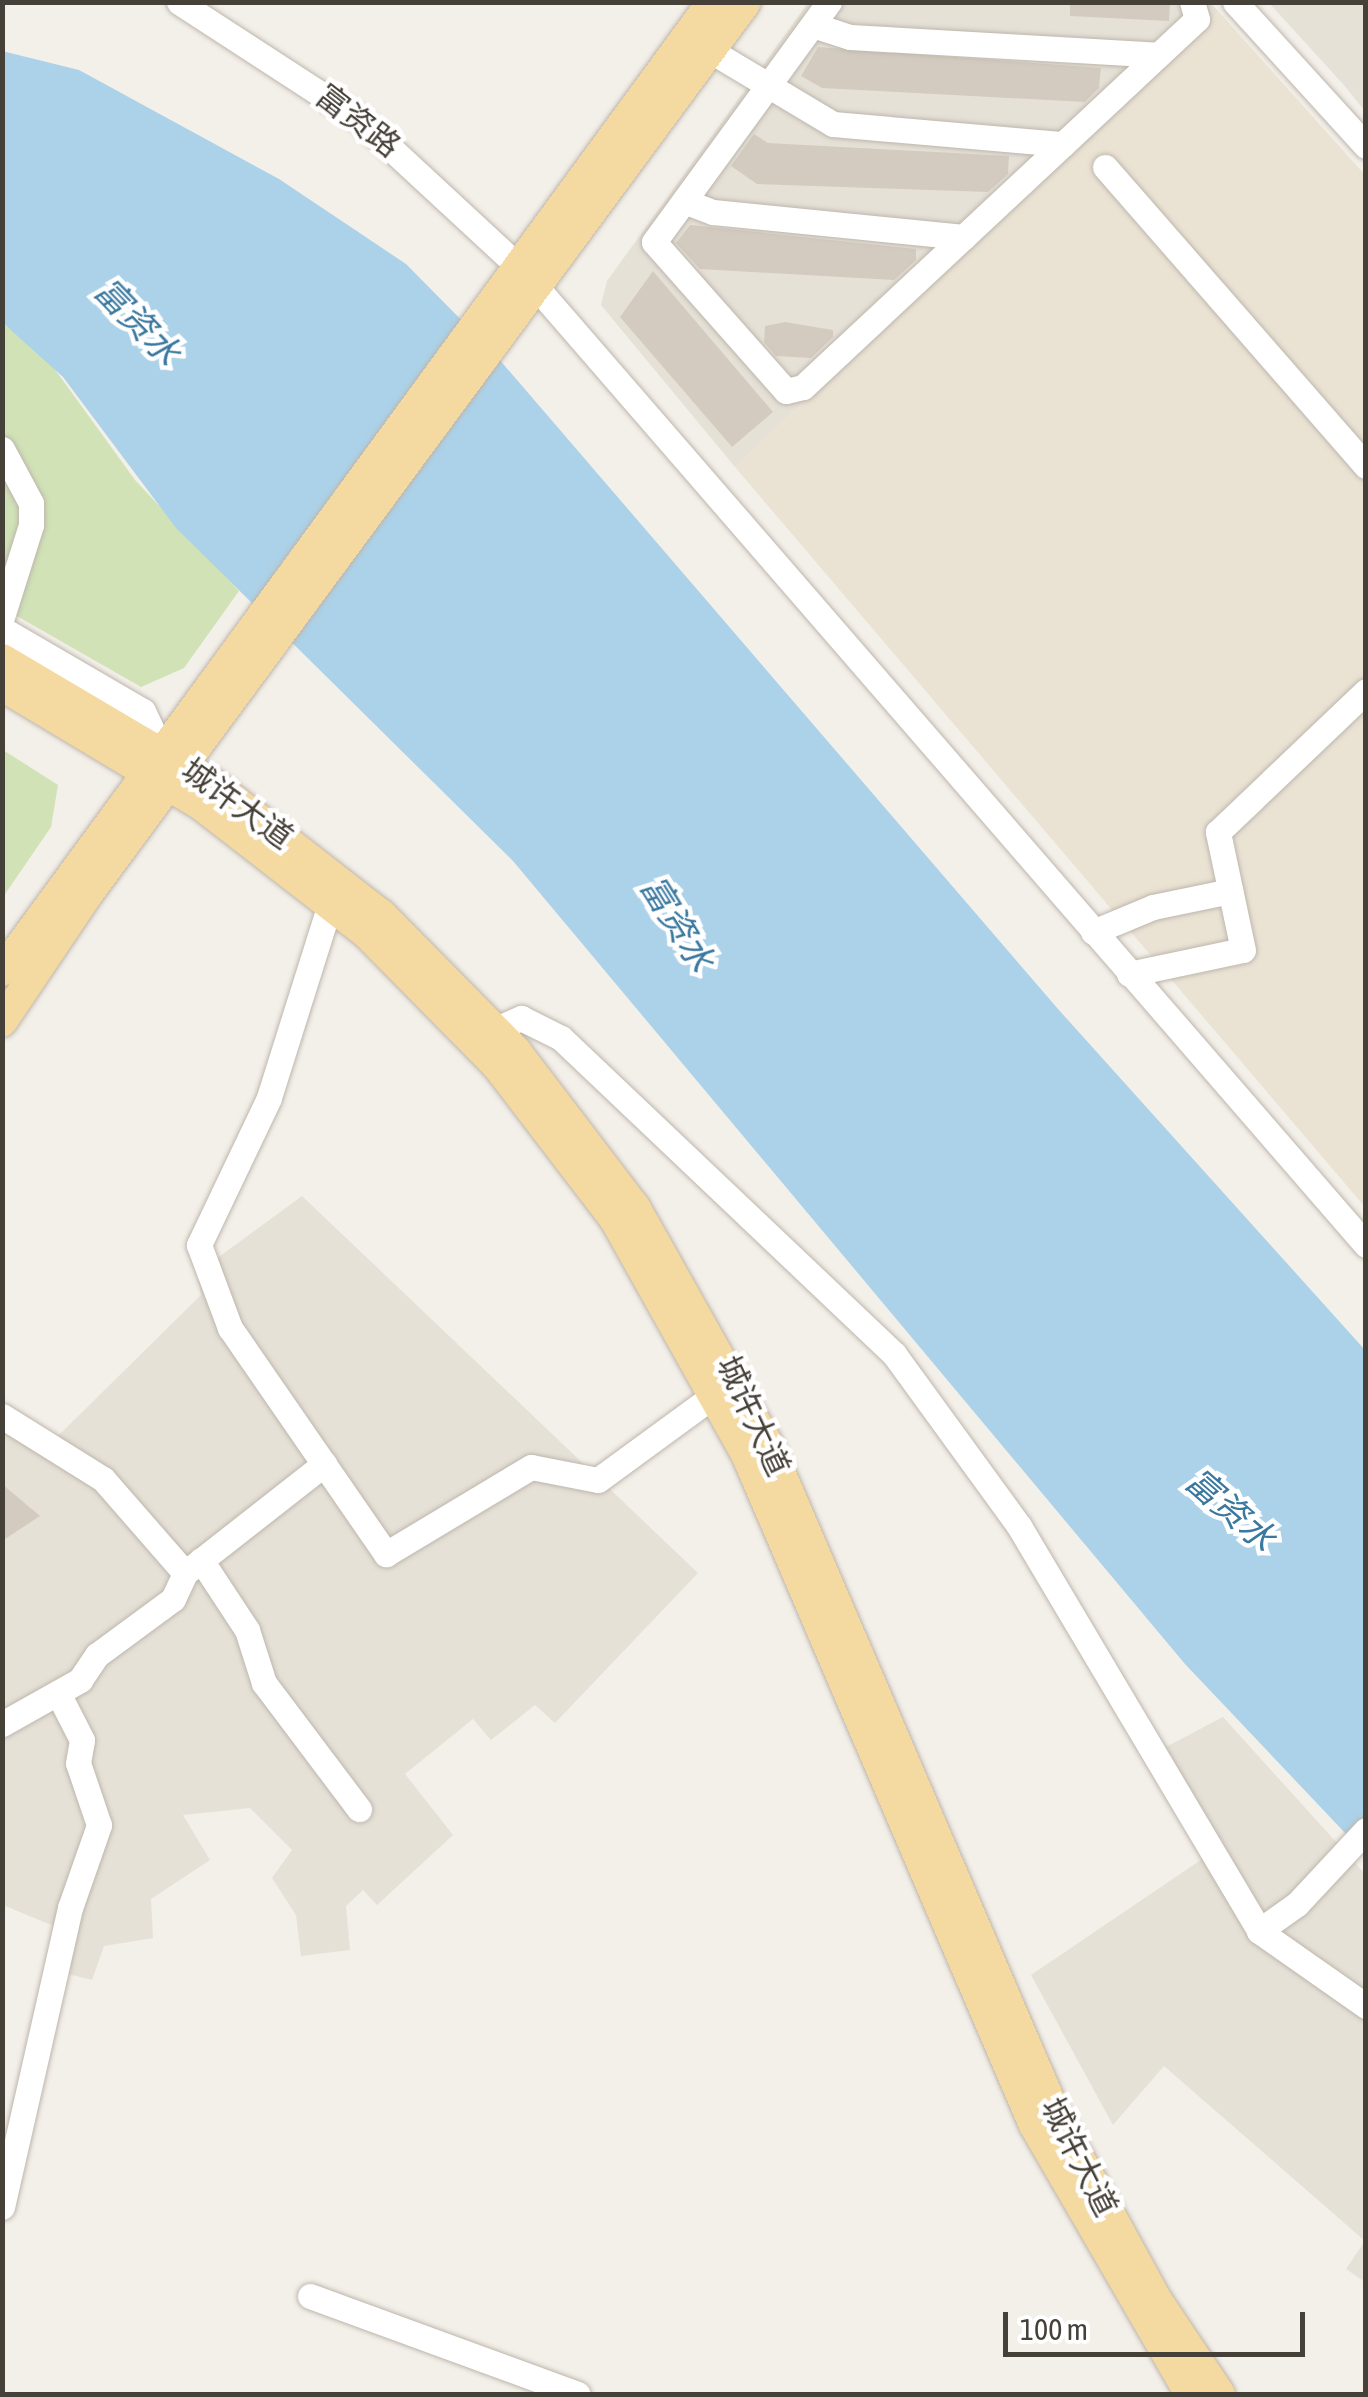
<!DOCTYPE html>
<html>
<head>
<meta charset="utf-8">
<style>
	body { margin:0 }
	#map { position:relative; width:1368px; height:2397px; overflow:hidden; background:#f3efe9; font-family:"Asap Condensed","Noto Sans SC",sans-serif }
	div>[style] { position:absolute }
	.residential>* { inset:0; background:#e6e1d7 }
	.education>* { inset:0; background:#eae3d4 }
	.green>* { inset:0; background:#d0e2b6 }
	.water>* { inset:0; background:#acd2e9 }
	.building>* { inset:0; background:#d3cbbf }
	.roads { filter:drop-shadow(0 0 2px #bdb6ac) drop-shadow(0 0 2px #bdb6ac) }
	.minor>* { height:25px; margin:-12.5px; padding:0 12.5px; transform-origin:12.5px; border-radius:12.5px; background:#fff }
	.major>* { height:30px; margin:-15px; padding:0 15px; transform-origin:15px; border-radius:15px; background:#f4d9a1 }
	span { translate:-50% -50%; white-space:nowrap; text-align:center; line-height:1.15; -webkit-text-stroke:9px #fff; paint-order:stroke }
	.street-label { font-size:32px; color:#454038 }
	.water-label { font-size:35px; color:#3a789f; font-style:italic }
	.frame { position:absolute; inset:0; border:5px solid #454038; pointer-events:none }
	.scale { position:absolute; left:1003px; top:2312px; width:302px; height:45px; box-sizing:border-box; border:5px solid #454038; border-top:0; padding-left:12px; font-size:30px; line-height:35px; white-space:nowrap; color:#454038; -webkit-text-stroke:8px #fff; paint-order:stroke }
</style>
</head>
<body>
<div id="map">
	<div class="residential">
		<i style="clip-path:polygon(1210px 2px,1219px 12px,735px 467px,601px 305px,607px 281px,808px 3px)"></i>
		<i style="clip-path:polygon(1269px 3px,1365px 3px,1365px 111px,1343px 84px)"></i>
		<i style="clip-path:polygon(302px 1196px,698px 1573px,555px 1723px,535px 1705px,491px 1740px,473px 1719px,405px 1774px,453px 1835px,377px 1905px,363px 1890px,346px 1906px,350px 1950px,301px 1956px,296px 1915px,272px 1878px,292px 1850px,250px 1808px,183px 1815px,210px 1860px,151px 1899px,153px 1938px,104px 1946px,92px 1980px,52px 1970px,61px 1929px,3px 1905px,2px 1403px,58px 1436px,201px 1295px,197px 1273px)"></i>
		<i style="clip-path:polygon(1223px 1717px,1365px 1874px,1365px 2282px,1346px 2269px,1365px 2241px,1164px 2066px,1113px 2125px,1031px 1975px,1217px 1849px,1162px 1749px)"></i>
	</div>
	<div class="education">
		<i style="clip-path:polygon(1219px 12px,1365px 175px,1365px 1207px,735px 467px)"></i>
	</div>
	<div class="green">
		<i style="clip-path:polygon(2px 323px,43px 353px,135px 480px,239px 591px,184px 668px,141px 687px,3px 608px)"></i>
		<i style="clip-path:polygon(3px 750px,58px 785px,51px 827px,3px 897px)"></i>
	</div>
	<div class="water">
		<i style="clip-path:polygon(2px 51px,79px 70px,279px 179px,406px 264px,492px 351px,1058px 1009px,1365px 1350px,1365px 1854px,1185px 1664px,513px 861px,176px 528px,63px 377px,3px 323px)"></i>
	</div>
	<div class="building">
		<i style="clip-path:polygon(1070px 2px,1170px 2px,1169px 21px,1070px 16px)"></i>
		<i style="clip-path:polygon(818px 47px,1101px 68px,1099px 88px,1085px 102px,822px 88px,801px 76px)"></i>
		<i style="clip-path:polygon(754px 134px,768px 143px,1009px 156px,1008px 174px,988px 192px,757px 184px,731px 166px)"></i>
		<i style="clip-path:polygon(690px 225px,916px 249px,916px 260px,894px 280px,700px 269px,676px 243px)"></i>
		<i style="clip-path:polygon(653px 271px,773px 412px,732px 447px,620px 317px)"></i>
		<i style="clip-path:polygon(785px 322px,833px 330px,833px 337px,811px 358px,776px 356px,764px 342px,765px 326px)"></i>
		<i style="clip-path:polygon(2px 1484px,40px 1516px,2px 1541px)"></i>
	</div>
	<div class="roads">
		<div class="minor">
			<i style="left:179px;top:2px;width:215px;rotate:33deg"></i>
			<i style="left:359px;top:119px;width:217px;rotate:42.8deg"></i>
			<i style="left:518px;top:266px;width:1295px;rotate:49.1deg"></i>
			<i style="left:829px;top:2px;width:297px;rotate:126.1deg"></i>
			<i style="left:654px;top:242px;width:199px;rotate:48.5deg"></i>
			<i style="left:786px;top:391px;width:17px;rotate:-13deg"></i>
			<i style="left:803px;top:387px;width:539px;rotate:-43.05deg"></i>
			<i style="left:1197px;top:19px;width:18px;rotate:-106deg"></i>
			<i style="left:1235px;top:2px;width:195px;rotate:47.7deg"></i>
			<i style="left:813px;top:25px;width:39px;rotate:18deg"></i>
			<i style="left:850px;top:37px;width:309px;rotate:3.3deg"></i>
			<i style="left:711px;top:51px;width:142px;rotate:30.9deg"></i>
			<i style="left:833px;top:124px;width:231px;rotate:5deg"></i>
			<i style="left:1105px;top:167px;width:397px;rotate:48.9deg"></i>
			<i style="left:684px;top:201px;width:31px;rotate:21deg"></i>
			<i style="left:713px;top:212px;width:252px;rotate:5.7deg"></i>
			<i style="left:2px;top:449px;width:61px;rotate:61.8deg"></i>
			<i style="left:31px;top:503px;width:22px;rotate:90deg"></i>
			<i style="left:31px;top:525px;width:96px;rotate:107.5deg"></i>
			<i style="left:2px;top:629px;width:163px;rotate:30.2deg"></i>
			<i style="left:143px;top:711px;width:42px;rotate:64.7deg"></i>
			<i style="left:330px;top:904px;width:203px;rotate:107.5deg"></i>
			<i style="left:269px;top:1098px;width:163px;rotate:115.5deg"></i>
			<i style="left:199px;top:1245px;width:89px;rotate:69.5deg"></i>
			<i style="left:230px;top:1328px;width:275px;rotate:55.4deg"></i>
			<i style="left:386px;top:1554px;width:169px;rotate:-31deg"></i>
			<i style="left:531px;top:1467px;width:68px;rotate:11deg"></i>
			<i style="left:598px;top:1480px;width:147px;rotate:-36.2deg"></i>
			<i style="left:1093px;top:932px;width:65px;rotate:-22.6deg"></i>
			<i style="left:1153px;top:907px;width:79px;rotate:-11.7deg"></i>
			<i style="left:1129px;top:974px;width:116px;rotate:-11.9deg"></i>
			<i style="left:1243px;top:950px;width:121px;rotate:-102deg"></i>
			<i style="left:1218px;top:832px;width:204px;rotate:-43.6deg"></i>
			<i style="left:480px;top:1036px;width:45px;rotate:-23.7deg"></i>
			<i style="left:521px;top:1018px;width:45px;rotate:26.6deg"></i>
			<i style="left:561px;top:1038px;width:459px;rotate:43.5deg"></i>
			<i style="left:894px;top:1354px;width:213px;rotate:54deg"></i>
			<i style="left:1019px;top:1526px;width:471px;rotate:59.3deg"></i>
			<i style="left:1259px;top:1931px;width:131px;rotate:35deg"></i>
			<i style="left:2px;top:1416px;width:119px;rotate:32deg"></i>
			<i style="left:103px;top:1479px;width:125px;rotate:48.9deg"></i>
			<i style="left:201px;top:1560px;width:84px;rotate:56.7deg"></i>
			<i style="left:247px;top:1630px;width:56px;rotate:72.2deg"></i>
			<i style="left:264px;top:1683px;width:158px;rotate:53deg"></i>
			<i style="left:2px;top:1724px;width:90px;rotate:-29.4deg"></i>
			<i style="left:80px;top:1680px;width:30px;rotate:-56deg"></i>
			<i style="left:97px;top:1655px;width:94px;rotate:-36.4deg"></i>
			<i style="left:173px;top:1599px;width:29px;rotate:-65deg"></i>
			<i style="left:185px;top:1573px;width:177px;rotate:-38.1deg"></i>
			<i style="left:1259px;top:1931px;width:47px;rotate:-35.4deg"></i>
			<i style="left:1297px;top:1904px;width:101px;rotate:-47deg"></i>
			<i style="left:2px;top:2207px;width:307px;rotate:-77.2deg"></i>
			<i style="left:70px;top:1908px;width:88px;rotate:-70.7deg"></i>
			<i style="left:99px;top:1825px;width:65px;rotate:-108.7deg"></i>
			<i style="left:78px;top:1763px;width:23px;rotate:-80deg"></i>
			<i style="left:82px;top:1740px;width:53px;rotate:-117.1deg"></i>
			<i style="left:310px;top:2296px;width:285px;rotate:20.1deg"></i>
		</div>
		<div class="major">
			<i style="left:2px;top:659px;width:247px;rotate:30.6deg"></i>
			<i style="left:215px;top:785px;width:210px;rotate:37.9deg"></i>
			<i style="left:381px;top:914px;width:192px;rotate:45.4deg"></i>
			<i style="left:516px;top:1051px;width:196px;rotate:52.7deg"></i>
			<i style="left:635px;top:1207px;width:272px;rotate:60.7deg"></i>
			<i style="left:768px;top:1444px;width:730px;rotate:66.77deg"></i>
			<i style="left:1056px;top:2115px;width:211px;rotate:61.4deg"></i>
			<i style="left:1157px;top:2300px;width:113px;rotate:56.2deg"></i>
			<i style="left:2px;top:686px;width:232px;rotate:30.9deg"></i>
			<i style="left:201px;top:805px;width:207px;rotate:37.8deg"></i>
			<i style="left:365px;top:932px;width:190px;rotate:45.4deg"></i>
			<i style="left:498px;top:1067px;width:193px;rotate:52.6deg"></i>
			<i style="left:615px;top:1220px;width:268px;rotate:60.8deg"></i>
			<i style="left:746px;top:1454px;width:730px;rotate:66.77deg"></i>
			<i style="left:1034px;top:2125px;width:311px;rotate:59.9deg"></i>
			<i style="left:2px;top:971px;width:1201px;rotate:-53.77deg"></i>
			<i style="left:2px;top:1022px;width:154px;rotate:-56.1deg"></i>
			<i style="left:88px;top:894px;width:1108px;rotate:-53.58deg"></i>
		</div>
	</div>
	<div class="street-label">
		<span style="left:358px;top:121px;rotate:38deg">富资路</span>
		<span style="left:237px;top:804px;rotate:36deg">城许大道</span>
		<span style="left:753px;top:1416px;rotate:65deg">城许大道</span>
		<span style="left:1079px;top:2157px;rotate:63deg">城许大道</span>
	</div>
	<div class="water-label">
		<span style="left:138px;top:321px;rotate:46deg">富资水</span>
		<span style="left:678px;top:923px;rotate:58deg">富资水</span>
		<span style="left:1231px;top:1509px;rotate:41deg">富资水</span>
	</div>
	<div class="frame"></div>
	<div class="scale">100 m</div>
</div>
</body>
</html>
